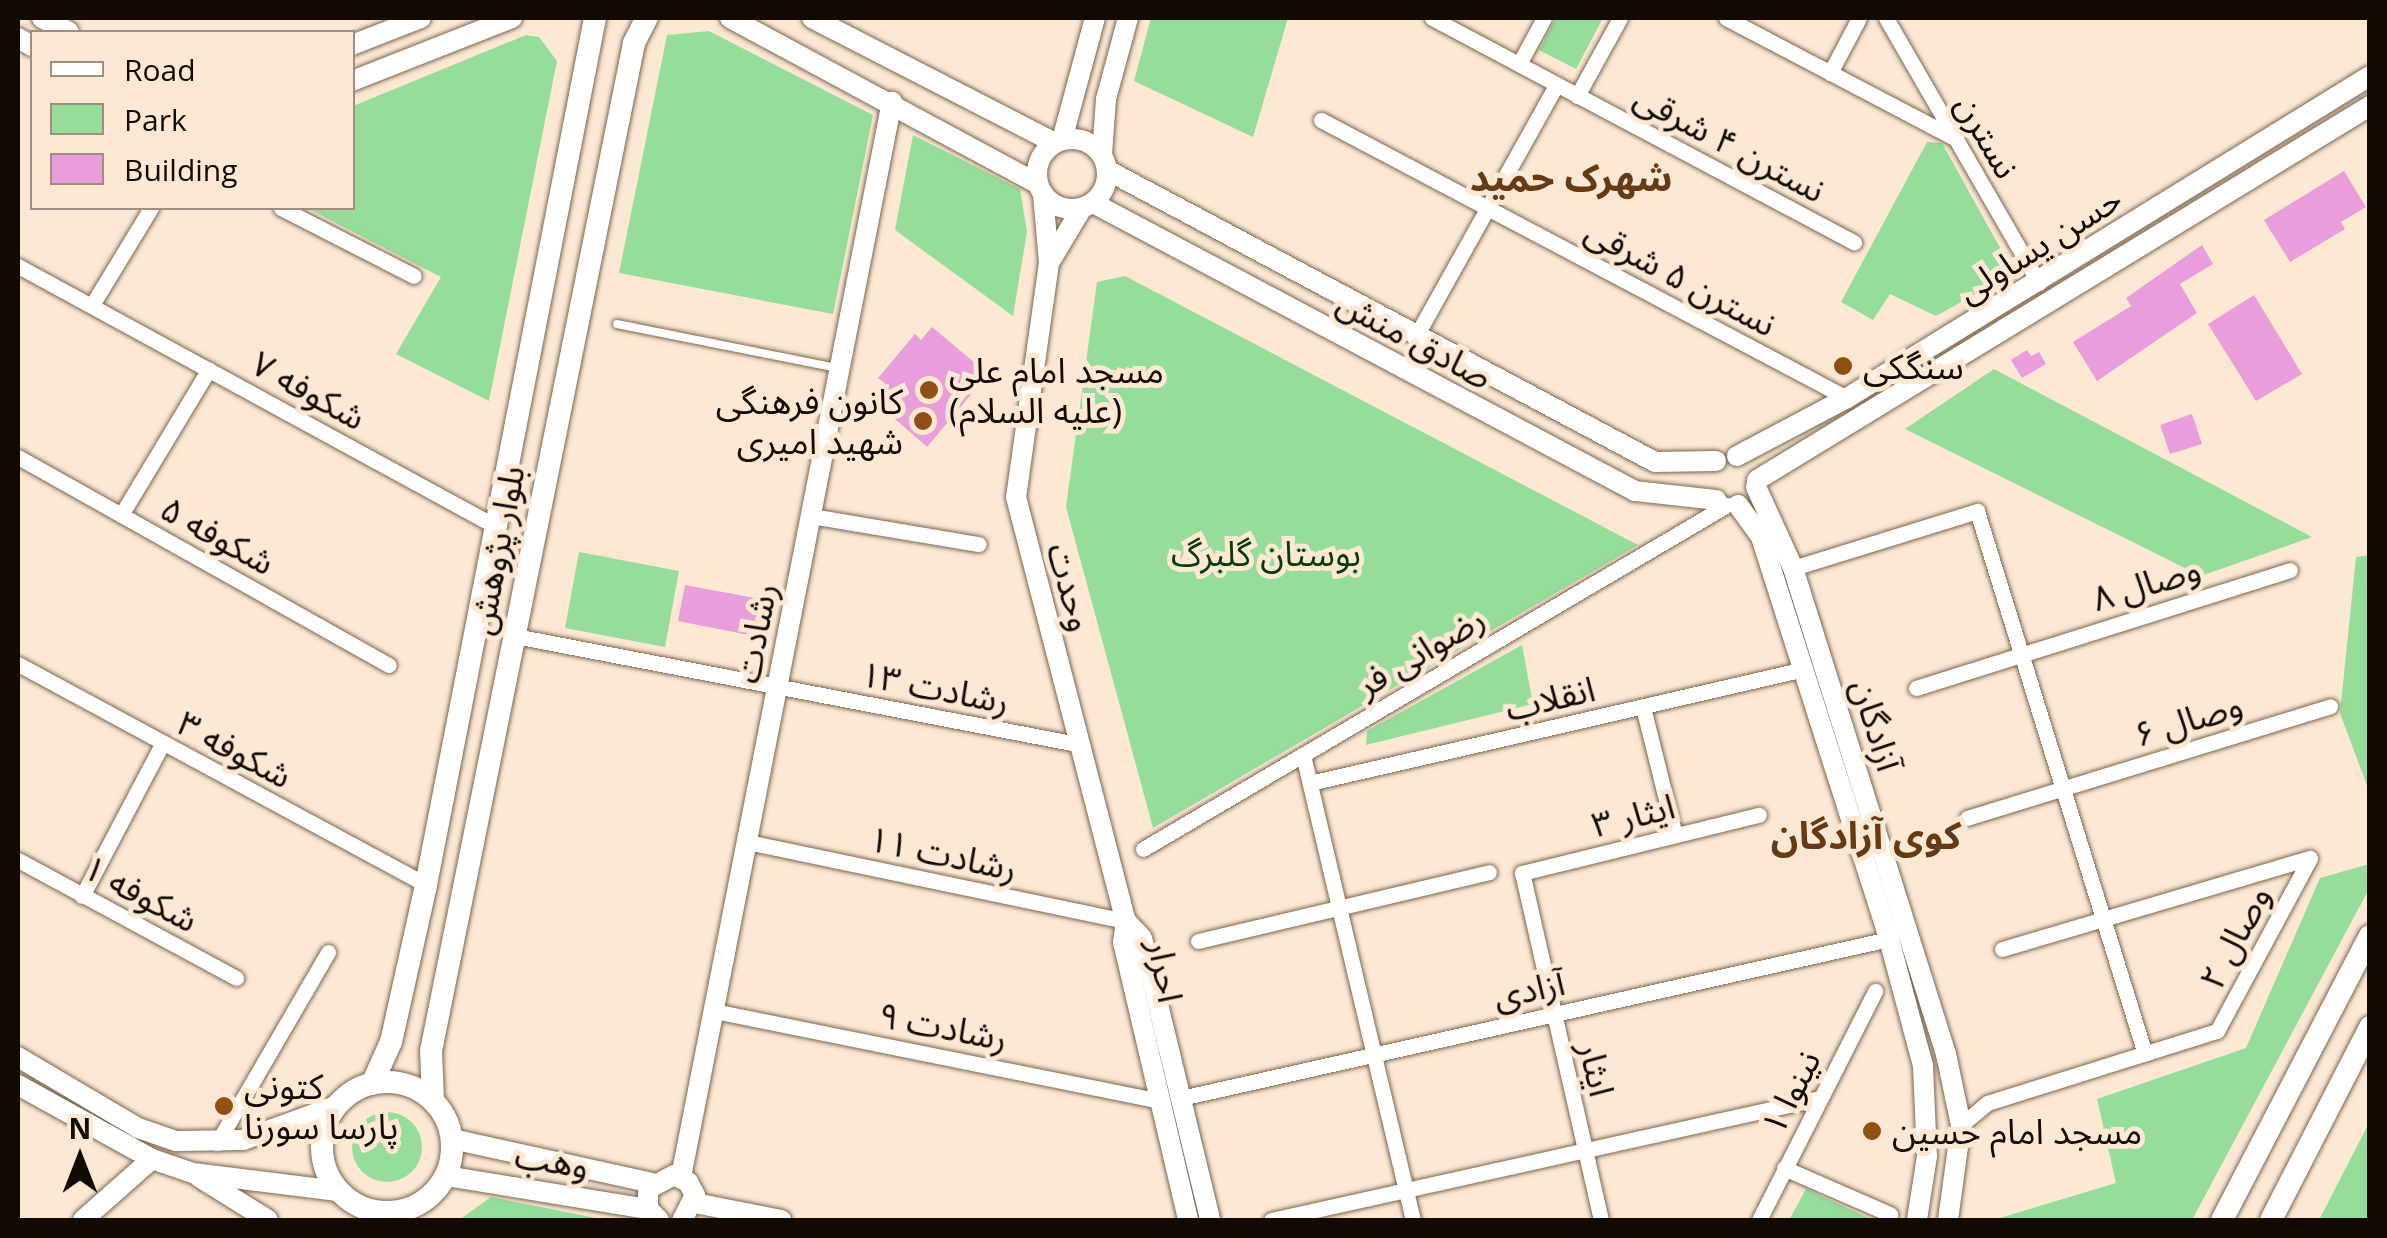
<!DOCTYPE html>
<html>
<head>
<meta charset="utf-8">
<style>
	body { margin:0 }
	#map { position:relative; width:2387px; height:1238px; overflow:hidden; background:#fce8d3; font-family:"Open Sans","Noto Sans Arabic",sans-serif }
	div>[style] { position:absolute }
	.green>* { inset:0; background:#96dd9a }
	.round { border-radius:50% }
	.building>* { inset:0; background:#e99ddb }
	.roads { filter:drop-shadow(0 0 2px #7a654e) drop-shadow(0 0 2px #7a654e) }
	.service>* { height:8px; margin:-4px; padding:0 4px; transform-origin:4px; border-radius:4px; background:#fff }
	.minor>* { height:15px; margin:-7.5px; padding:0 7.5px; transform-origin:7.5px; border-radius:7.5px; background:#fff }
	.tertiary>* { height:20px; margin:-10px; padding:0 10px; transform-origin:10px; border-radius:10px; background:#fff }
	.tertiary>.ring { margin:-10px; padding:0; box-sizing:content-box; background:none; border:20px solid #fff; border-radius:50% }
	.secondary>* { height:22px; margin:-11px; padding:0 11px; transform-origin:11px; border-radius:11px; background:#fff }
	.secondary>.ring { margin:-11px; padding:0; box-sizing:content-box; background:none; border:22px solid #fff; border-radius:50% }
	.dots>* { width:28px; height:28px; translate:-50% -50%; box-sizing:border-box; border:5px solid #fce8d3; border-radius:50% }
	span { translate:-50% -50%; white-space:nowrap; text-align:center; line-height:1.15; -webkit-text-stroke:10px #fce8d3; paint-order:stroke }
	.street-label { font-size:35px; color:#120a03 }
	.poi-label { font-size:35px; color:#120a03 }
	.left { translate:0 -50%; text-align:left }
	.right { translate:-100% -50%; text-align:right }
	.park-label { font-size:35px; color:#053b0f }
	.neighbourhood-label { font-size:38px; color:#663a14; font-weight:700 }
	.frame { position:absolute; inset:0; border:20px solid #120a03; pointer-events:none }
	.legend { position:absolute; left:30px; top:30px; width:325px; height:180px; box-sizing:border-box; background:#fce8d3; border:2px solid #9e8f80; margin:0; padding:12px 18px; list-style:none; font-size:30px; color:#120a03 }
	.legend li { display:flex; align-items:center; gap:20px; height:50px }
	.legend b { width:50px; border:2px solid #9e8f80 }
	.north { position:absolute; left:30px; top:1108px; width:100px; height:100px; -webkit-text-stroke:8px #fce8d3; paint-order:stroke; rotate:0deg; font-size:28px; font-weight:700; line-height:40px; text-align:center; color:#120a03 }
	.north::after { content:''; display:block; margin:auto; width:35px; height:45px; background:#120a03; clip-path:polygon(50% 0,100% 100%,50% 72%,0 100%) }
</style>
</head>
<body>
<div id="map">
	<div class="green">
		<i style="clip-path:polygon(1151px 18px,1288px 18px,1253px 137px,1134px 81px)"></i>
		<i style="clip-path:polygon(1556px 18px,1603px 18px,1576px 69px,1539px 50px)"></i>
		<i style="clip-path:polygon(709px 31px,873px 115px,833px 314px,619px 273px,667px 35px)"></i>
		<i style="clip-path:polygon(526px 35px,539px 37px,557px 61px,489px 401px,396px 354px,441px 277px,307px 208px,352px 208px,353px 106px)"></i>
		<i style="clip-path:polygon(913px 135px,1020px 189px,1027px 232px,1013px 316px,895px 230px)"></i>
		<i style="clip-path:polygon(1927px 142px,1942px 143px,2004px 255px,1997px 282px,1936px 316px,1890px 294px,1873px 320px,1841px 302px)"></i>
		<i style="clip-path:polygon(1125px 276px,1638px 545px,1153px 828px,1066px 507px,1097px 282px)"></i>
		<i style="clip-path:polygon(1994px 369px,2312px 537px,2201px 576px,1905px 429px)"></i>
		<i style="clip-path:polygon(579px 552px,679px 571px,665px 647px,565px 628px)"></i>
		<i style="clip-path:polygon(2369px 555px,2370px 555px,2369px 791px,2340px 713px,2356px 557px)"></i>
		<i style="clip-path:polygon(1522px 645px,1533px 704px,1366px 745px,1367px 731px)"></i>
		<i style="clip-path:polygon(2369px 864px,2369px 889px,2192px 1220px,1993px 1220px,2116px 1183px,2097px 1099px,2246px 1048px,2320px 878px)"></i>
		<i class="round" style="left:352px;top:1112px;width:70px;height:70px"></i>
		<i style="clip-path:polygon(2369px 1123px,2369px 1220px,2319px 1220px)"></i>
		<i style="clip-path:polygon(1806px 1189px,1873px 1220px,1789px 1220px)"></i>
		<i style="clip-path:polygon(491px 1197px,606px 1220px,459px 1220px)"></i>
	</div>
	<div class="building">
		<i style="clip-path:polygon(2344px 171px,2366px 207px,2341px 222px,2345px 229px,2290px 262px,2264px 220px)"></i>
		<i style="clip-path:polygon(2202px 245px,2213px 264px,2180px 284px,2197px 313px,2097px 381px,2073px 342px,2131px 306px,2126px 298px)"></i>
		<i style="clip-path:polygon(2254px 295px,2302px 374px,2256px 401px,2208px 324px)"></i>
		<i style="clip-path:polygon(932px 327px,988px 374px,927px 447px,878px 404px,887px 385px,878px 378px,915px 334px,921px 340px)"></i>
		<i style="clip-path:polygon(2027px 350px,2031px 356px,2039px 352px,2046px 364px,2022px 378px,2011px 360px)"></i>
		<i style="clip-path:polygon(2192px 414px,2202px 444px,2170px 454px,2160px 425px)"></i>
		<i style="clip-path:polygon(685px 585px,766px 600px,759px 637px,678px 621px)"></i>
	</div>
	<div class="roads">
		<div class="service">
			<i style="left:617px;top:324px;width:225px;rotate:11.3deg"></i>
		</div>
		<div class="minor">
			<i style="left:1432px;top:18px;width:478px;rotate:28deg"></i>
			<i style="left:1726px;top:18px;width:256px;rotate:27.7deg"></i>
			<i style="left:1886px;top:18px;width:306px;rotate:60deg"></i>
			<i style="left:1519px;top:64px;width:52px;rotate:-61.5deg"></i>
			<i style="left:1830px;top:73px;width:62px;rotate:-62.2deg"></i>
			<i style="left:1577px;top:96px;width:89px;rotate:-61.1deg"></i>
			<i style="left:1321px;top:120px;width:595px;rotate:27.86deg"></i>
			<i style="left:281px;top:208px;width:149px;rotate:27.1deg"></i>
			<i style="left:18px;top:266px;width:545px;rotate:28.59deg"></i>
			<i style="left:92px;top:305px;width:114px;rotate:-58.7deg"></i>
			<i style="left:1416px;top:336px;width:287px;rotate:-60.8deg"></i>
			<i style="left:18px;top:457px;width:425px;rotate:29.3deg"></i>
			<i style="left:121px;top:515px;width:170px;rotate:-58.9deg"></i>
			<i style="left:811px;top:516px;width:170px;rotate:9.5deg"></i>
			<i style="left:1793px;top:568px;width:193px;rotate:-17.2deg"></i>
			<i style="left:1977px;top:511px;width:568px;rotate:72.81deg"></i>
			<i style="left:515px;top:636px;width:577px;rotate:10.88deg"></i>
			<i style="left:18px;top:664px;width:464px;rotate:28.4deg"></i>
			<i style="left:1916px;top:688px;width:392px;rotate:-17.5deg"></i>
			<i style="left:1643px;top:707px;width:132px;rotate:76deg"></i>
			<i style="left:1303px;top:755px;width:478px;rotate:76.7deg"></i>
			<i style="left:1310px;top:783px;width:507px;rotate:-12.99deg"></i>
			<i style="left:1967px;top:818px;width:380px;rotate:-17.1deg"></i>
			<i style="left:747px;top:842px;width:387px;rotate:11.8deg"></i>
			<i style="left:1143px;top:849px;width:678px;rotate:-30.5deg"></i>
			<i style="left:18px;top:860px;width:248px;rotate:28.4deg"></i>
			<i style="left:82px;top:896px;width:172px;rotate:-62.2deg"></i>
			<i style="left:1198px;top:941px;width:299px;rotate:-13.3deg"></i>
			<i style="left:2002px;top:949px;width:321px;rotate:-16.5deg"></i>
			<i style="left:714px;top:1011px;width:455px;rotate:11.4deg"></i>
			<i style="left:1181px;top:1098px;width:726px;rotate:-12.66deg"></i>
			<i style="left:1961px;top:1125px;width:34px;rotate:-40deg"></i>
			<i style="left:1987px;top:1103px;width:241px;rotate:-17.4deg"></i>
			<i style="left:2217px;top:1031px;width:196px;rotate:-61.7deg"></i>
			<i style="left:217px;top:1143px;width:221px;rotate:-59.8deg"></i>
			<i style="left:1784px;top:1168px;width:116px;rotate:23.5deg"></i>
			<i style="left:1271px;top:1220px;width:562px;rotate:-12.53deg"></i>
			<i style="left:1601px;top:1220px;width:356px;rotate:-102.8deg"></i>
			<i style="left:1522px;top:873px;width:244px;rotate:-13.8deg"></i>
			<i style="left:1759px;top:1220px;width:257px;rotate:-63.1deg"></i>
		</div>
		<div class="tertiary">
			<i style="left:42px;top:18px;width:30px;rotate:27deg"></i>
			<i style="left:730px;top:18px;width:350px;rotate:28.3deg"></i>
			<i style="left:812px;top:18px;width:273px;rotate:27.2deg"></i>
			<i style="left:18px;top:38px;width:16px;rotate:30deg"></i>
			<i style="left:352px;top:45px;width:74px;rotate:-21.4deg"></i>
			<i style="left:352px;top:81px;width:172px;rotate:-21.5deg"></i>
			<i class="ring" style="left:1037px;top:139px;width:50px;height:50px"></i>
			<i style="left:1062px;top:140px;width:126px;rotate:-74.9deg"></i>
			<i style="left:1102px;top:154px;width:55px;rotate:-85.8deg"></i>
			<i style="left:1106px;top:99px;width:84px;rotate:-74.8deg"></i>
			<i style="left:1107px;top:170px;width:621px;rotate:28.05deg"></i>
			<i style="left:1655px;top:462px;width:61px;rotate:-0.9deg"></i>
			<i style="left:1043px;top:194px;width:69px;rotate:85deg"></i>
			<i style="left:1049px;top:263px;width:236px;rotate:98deg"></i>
			<i style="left:1016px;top:497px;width:438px;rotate:75.5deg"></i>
			<i style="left:1126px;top:921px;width:21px;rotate:98deg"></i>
			<i style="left:1123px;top:942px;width:285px;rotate:76.8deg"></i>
			<i style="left:1093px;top:203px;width:614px;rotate:27.98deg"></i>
			<i style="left:1635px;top:491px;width:82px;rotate:6.3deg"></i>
			<i style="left:1049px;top:263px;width:64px;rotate:-59deg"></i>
			<i style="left:1737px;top:456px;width:124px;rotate:-27.8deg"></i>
			<i style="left:1847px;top:398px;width:614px;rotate:-31.62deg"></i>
			<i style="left:1757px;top:480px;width:718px;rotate:-31.39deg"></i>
			<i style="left:1756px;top:487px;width:89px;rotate:65.4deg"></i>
			<i style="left:1793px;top:568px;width:510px;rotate:72.53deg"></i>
			<i style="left:1946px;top:1054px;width:73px;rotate:78.1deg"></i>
			<i style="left:1961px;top:1125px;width:96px;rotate:97.8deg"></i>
			<i style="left:1738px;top:505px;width:39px;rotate:54deg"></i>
			<i style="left:1761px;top:537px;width:422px;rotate:72.3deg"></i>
			<i style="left:1889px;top:939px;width:131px;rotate:75deg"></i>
			<i style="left:1923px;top:1066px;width:90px;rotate:87.5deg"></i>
			<i style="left:1927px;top:1156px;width:65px;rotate:98.9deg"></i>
			<i style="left:1126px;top:921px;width:23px;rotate:47deg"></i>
			<i style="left:1142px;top:938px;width:290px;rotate:76.4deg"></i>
			<i style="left:18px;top:1057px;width:139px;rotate:30.6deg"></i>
			<i style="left:138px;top:1128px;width:40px;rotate:18.9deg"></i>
			<i style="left:176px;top:1141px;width:67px;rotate:-0.9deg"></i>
			<i style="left:243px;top:1140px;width:99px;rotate:-20.1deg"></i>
			<i style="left:18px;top:1085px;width:153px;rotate:28.9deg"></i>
			<i style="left:152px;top:1159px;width:43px;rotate:18.9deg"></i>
			<i style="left:193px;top:1173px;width:146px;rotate:7.1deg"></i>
			<i style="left:452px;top:1139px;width:205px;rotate:12.4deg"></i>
			<i style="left:446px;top:1176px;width:205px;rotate:9.3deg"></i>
			<i style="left:199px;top:1177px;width:81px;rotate:31.9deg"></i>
			<i style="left:681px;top:1177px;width:1096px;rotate:-78.9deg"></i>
			<i style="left:695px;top:1203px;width:88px;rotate:11.2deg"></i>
			<i style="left:83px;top:1220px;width:92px;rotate:-41.5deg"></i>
			<i style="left:659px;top:1220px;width:16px;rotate:-135deg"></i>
			<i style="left:648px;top:1209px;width:20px;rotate:-90deg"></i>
			<i style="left:648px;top:1189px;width:30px;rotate:-28deg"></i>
			<i style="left:674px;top:1175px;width:16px;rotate:27deg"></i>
			<i style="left:688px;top:1182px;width:15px;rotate:62deg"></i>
			<i style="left:695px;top:1195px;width:28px;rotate:117deg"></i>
		</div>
		<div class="secondary">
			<i class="ring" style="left:322px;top:1082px;width:108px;height:108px"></i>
			<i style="left:372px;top:1084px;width:46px;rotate:-65.7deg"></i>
			<i style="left:391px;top:1042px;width:161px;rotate:-77.4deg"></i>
			<i style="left:426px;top:885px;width:883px;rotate:-78.97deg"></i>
			<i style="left:433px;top:1100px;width:49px;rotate:-92.3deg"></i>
			<i style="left:431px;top:1051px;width:1028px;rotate:-78.61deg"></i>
			<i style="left:634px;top:43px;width:28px;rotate:-63deg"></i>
			<i style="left:2222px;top:1220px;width:320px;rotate:-62.5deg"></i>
			<i style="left:2271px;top:1220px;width:217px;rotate:-62.8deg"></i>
		</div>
	</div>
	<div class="dots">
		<i style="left:1843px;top:366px;background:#8e5015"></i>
		<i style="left:929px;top:390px;background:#8e5015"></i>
		<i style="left:923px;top:421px;background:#8e5015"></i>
		<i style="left:224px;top:1106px;background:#8e5015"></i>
		<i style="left:1872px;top:1131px;background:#8e5015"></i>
	</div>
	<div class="street-label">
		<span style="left:1988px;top:136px;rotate:60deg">نسترن</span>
		<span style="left:1730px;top:143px;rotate:28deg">نسترن ۴ شرقی</span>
		<span style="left:2039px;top:244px;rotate:-32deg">حسن یساولی</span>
		<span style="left:1681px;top:277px;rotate:28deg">نسترن ۵ شرقی</span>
		<span style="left:1415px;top:339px;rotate:28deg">صادق منش</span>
		<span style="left:309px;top:390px;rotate:29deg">شکوفه ۷</span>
		<span style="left:218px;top:535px;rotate:29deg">شکوفه ۵</span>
		<span style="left:496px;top:550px;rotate:-79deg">بلوار پژوهش</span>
		<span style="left:2146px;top:583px;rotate:-17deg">وصال ۸</span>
		<span style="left:1071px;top:587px;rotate:75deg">وحدت</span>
		<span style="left:755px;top:633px;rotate:-79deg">رشادت</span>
		<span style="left:1420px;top:651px;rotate:-31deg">رضوانی فر</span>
		<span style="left:935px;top:687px;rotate:11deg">رشادت ۱۳</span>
		<span style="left:1550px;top:698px;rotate:-13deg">انقلاب</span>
		<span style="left:2188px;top:719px;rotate:-17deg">وصال ۶</span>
		<span style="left:1877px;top:725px;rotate:73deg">آزادگان</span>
		<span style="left:235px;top:749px;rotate:28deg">شکوفه ۳</span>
		<span style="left:1633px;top:815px;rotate:-14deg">ایثار ۳</span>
		<span style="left:943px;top:853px;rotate:12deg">رشادت ۱۱</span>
		<span style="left:141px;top:893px;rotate:28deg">شکوفه ۱</span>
		<span style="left:2234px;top:937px;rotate:-62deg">وصال ۲</span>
		<span style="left:1166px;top:971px;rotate:80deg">احرار</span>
		<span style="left:1529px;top:989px;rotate:-12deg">آزادی</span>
		<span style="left:943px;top:1026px;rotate:11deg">رشادت ۹</span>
		<span style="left:1597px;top:1069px;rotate:77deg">ایثار</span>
		<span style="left:1790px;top:1092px;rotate:-63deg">نینوا ۱</span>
		<span style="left:552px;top:1160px;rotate:9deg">وهب</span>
	</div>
	<div class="poi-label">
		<span class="left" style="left:1863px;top:366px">سنگکی</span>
		<span class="left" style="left:949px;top:390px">مسجد امام علی<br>(علیه السلام)</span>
		<span class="right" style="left:903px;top:421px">کانون فرهنگی<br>شهید امیری</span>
		<span class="left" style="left:244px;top:1106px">کتونی<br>پارسا سورنا</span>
		<span class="left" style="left:1892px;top:1131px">مسجد امام حسین</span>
	</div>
	<div class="park-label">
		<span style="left:1266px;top:553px">بوستان گلبرگ</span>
	</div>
	<div class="neighbourhood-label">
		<span style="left:1571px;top:177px">شهرک حمید</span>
		<span style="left:1866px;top:835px">کوی آزادگان</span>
	</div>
	<div class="frame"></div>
	<ul class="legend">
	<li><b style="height:12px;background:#fff"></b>Road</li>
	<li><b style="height:28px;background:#96dd9a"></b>Park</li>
	<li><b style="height:28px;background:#e99ddb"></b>Building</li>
	</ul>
	<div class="north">N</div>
</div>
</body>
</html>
